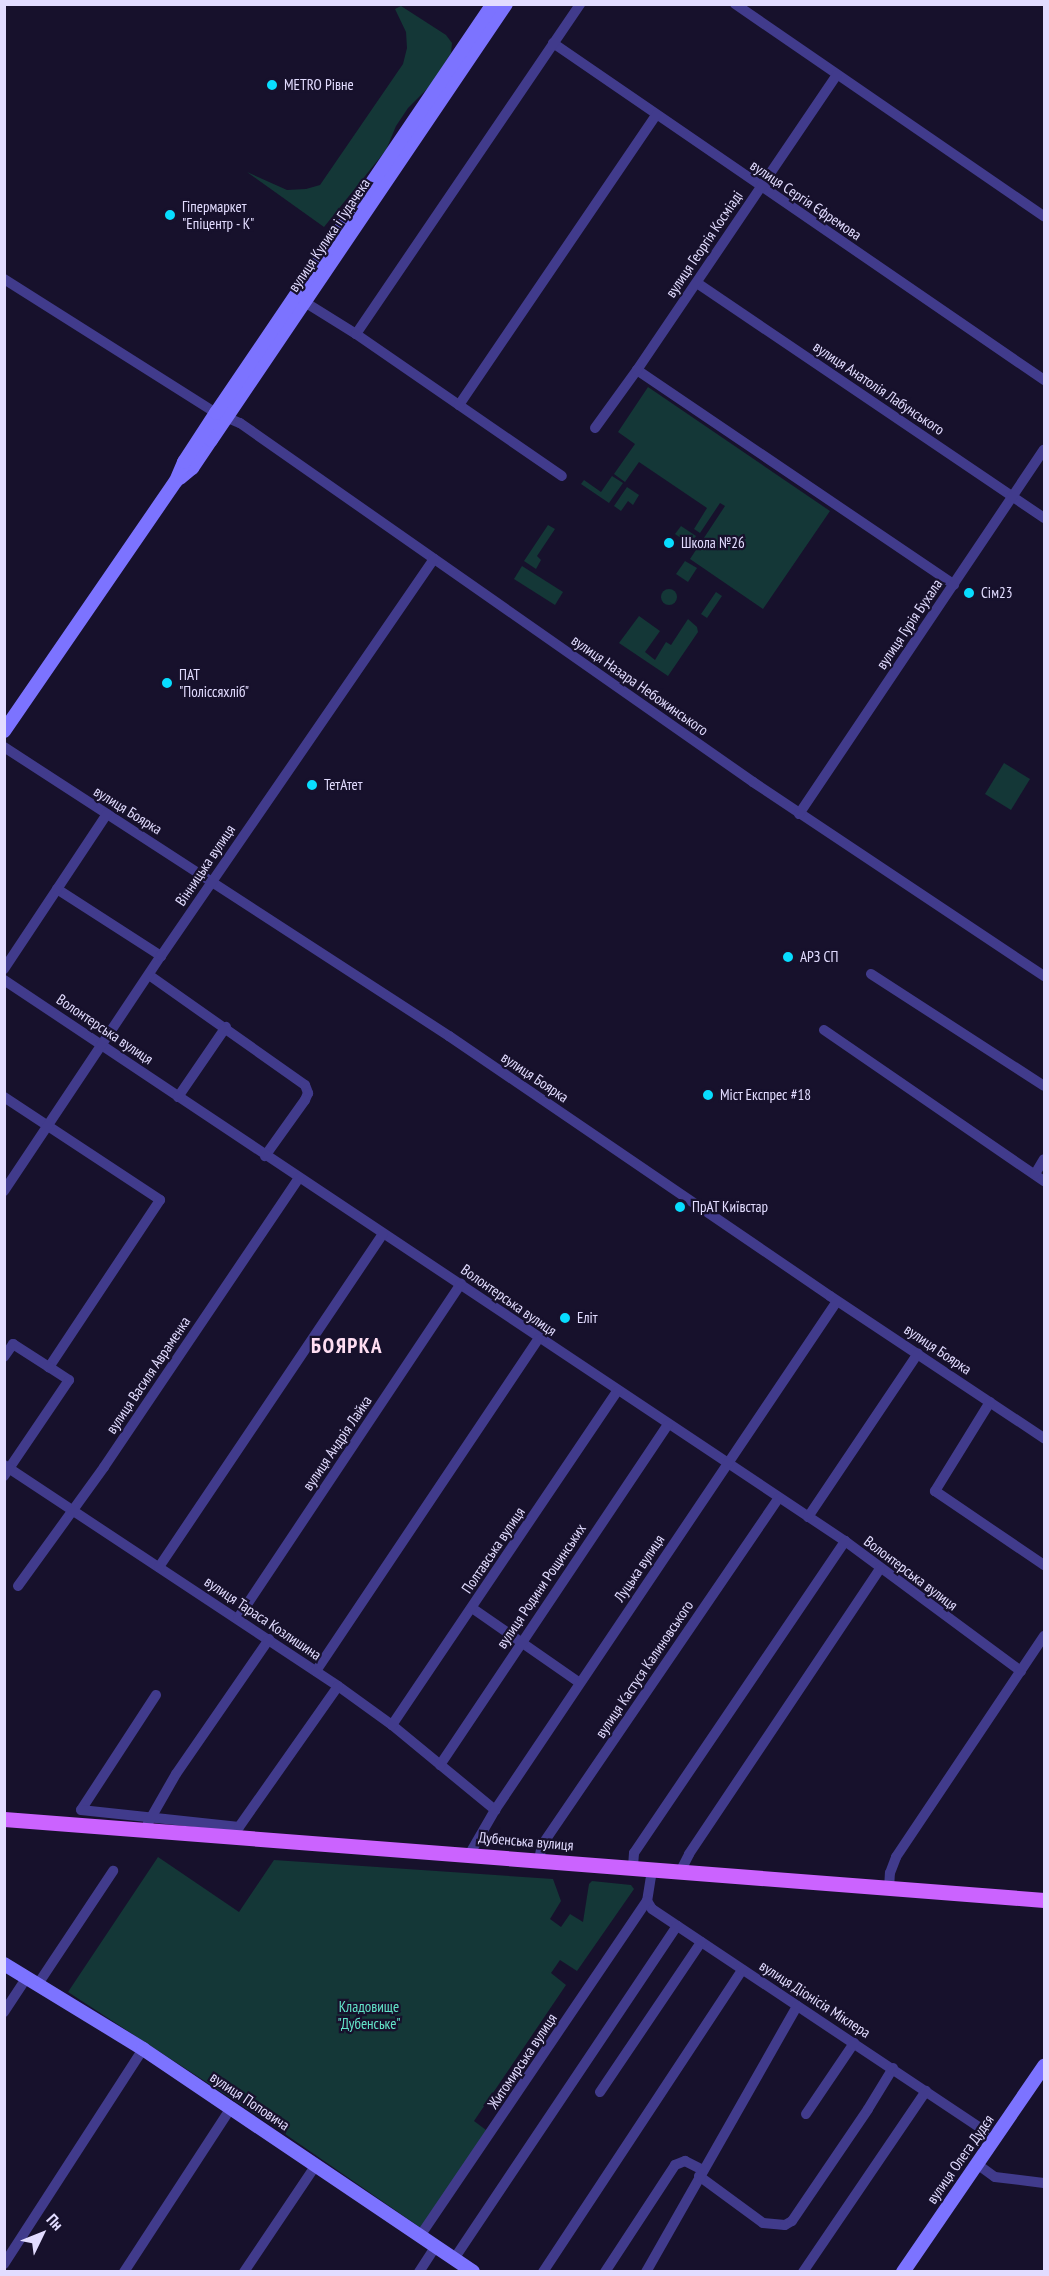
<!DOCTYPE html>
<html>
<head>
<meta charset="utf-8">
<style>
	body { margin:0 }
	#map { position:relative; width:1049px; height:2276px; overflow:hidden; background:#17112c; font-family:"PT Sans Narrow",sans-serif }
	div>[style] { position:absolute }
	.green>* { inset:0; background:#143737 }
	.round { border-radius:50% }
	.street>* { height:10px; margin:-5px; padding:0 5px; transform-origin:5px; border-radius:5px; background:#413b8c }
	.secondary>* { height:14px; margin:-7px; padding:0 7px; transform-origin:7px; border-radius:7px; background:#7c73ff }
	.primary>* { height:15px; margin:-7.5px; padding:0 7.5px; transform-origin:7.5px; border-radius:7.5px; background:#cb63ff }
	.dots>* { width:16px; height:16px; translate:-50% -50%; box-sizing:border-box; border:3px solid #17112c; border-radius:50% }
	span { translate:-50% -50%; white-space:nowrap; text-align:center; line-height:1.15; -webkit-text-stroke:4.5px #17112c; paint-order:stroke }
	.poi-label { font-size:15px; color:#e2dcff }
	.left { translate:0 -50%; text-align:left }
	.street-label { font-size:15px; color:#e2dcff }
	.park-label { font-size:15px; color:#63e4c9 }
	.district-label { font-size:21px; color:#ffdef2; font-weight:700; letter-spacing:1.5px }
	.frame { position:absolute; inset:0; border:6px solid #e2dcff; pointer-events:none }
	.north { position:absolute; left:12px; top:2204px; width:60px; height:60px; -webkit-text-stroke:4px #17112c; paint-order:stroke; rotate:47deg; font-size:16px; font-weight:700; line-height:24px; text-align:center; color:#e2dcff }
	.north::after { content:''; display:block; margin:auto; width:21px; height:27px; background:#e2dcff; clip-path:polygon(50% 0,100% 100%,50% 72%,0 100%) }
</style>
</head>
<body>
<div id="map">
	<div class="green">
		<i style="clip-path:polygon(401px 6px,446px 35px,452px 43px,451px 53px,430px 86px,408px 108px,396px 126px,386px 150px,324px 227px,247px 172px,287px 190px,306px 189px,320px 185px,403px 64px,407px 48px,406px 32px,395px 9px)"></i>
		<i style="clip-path:polygon(648px 387px,830px 511px,763px 609px,690px 559px,725px 506px,720px 503px,700px 533px,694px 529px,707px 508px,639px 462px,625px 482px,614px 474px,635px 444px,618px 432px)"></i>
		<i style="clip-path:polygon(612px 476px,623px 483px,609px 503px,581px 484px,584px 480px,601px 492px)"></i>
		<i style="clip-path:polygon(627px 487px,639px 495px,633px 505px,628px 501px,621px 511px,614px 506px)"></i>
		<i style="clip-path:polygon(548px 525px,555px 529px,537px 556px,541px 560px,536px 569px,524px 561px)"></i>
		<i style="clip-path:polygon(681px 526px,696px 536px,691px 545px,675px 534px)"></i>
		<i style="clip-path:polygon(685px 561px,697px 568px,688px 582px,676px 574px)"></i>
		<i style="clip-path:polygon(522px 566px,563px 592px,555px 605px,514px 579px)"></i>
		<i class="round" style="left:661px;top:589px;width:16px;height:16px"></i>
		<i style="clip-path:polygon(716px 592px,722px 596px,707px 618px,701px 614px)"></i>
		<i style="clip-path:polygon(639px 616px,660px 631px,645px 652px,655px 660px,666px 642px,671px 645px,688px 619px,697px 627px,698px 632px,668px 676px,619px 643px)"></i>
		<i style="clip-path:polygon(1004px 763px,1030px 779px,1011px 810px,985px 794px)"></i>
		<i style="clip-path:polygon(158px 1857px,239px 1912px,274px 1860px,553px 1879px,561px 1901px,550px 1919px,561px 1927px,570px 1914px,583px 1922px,589px 1884px,592px 1881px,631px 1885px,634px 1889px,577px 1971px,560px 1960px,551px 1973px,566px 1985px,474px 2121px,490px 2133px,421px 2228px,272px 2125px,68px 1992px)"></i>
	</div>
	<div class="street">
		<i style="left:735px;top:4px;width:375px;rotate:34.5deg"></i>
		<i style="left:553px;top:43px;width:596px;rotate:34.46deg"></i>
		<i style="left:4px;top:279px;width:251px;rotate:32.3deg"></i>
		<i style="left:216px;top:413px;width:26px;rotate:23deg"></i>
		<i style="left:240px;top:423px;width:626px;rotate:34.98deg"></i>
		<i style="left:753px;top:782px;width:350px;rotate:33.7deg"></i>
		<i style="left:697px;top:283px;width:419px;rotate:34.1deg"></i>
		<i style="left:303px;top:301px;width:62px;rotate:31.9deg"></i>
		<i style="left:356px;top:334px;width:250px;rotate:34.6deg"></i>
		<i style="left:356px;top:334px;width:399px;rotate:-55.8deg"></i>
		<i style="left:637px;top:370px;width:383px;rotate:34.1deg"></i>
		<i style="left:459px;top:405px;width:351px;rotate:-55.8deg"></i>
		<i style="left:595px;top:428px;width:72px;rotate:-54.1deg"></i>
		<i style="left:637px;top:370px;width:356px;rotate:-55.9deg"></i>
		<i style="left:4px;top:747px;width:531px;rotate:33deg"></i>
		<i style="left:449px;top:1036px;width:461px;rotate:34.3deg"></i>
		<i style="left:830px;top:1296px;width:257px;rotate:33.6deg"></i>
		<i style="left:799px;top:814px;width:439px;rotate:-56.1deg"></i>
		<i style="left:57px;top:889px;width:124px;rotate:32.8deg"></i>
		<i style="left:4px;top:969px;width:186px;rotate:-56.4deg"></i>
		<i style="left:871px;top:974px;width:206px;rotate:32.9deg"></i>
		<i style="left:149px;top:975px;width:191px;rotate:35.2deg"></i>
		<i style="left:305px;top:1085px;width:9px;rotate:69deg"></i>
		<i style="left:308px;top:1093px;width:8px;rotate:113deg"></i>
		<i style="left:305px;top:1100px;width:69px;rotate:125.5deg"></i>
		<i style="left:4px;top:980px;width:1011px;rotate:33.71deg"></i>
		<i style="left:845px;top:1541px;width:219px;rotate:36.5deg"></i>
		<i style="left:824px;top:1030px;width:267px;rotate:34.5deg"></i>
		<i style="left:4px;top:1097px;width:187px;rotate:33.4deg"></i>
		<i style="left:160px;top:1200px;width:201px;rotate:123.6deg"></i>
		<i style="left:49px;top:1367px;width:24px;rotate:33deg"></i>
		<i style="left:69px;top:1380px;width:116px;rotate:124.1deg"></i>
		<i style="left:178px;top:1097px;width:85px;rotate:-55.6deg"></i>
		<i style="left:1035px;top:1174px;width:17px;rotate:-59deg"></i>
		<i style="left:4px;top:1191px;width:283px;rotate:-56.3deg"></i>
		<i style="left:161px;top:956px;width:482px;rotate:-55.5deg"></i>
		<i style="left:4px;top:1357px;width:16px;rotate:-55deg"></i>
		<i style="left:13px;top:1344px;width:43px;rotate:32.6deg"></i>
		<i style="left:990px;top:1402px;width:105px;rotate:121.7deg"></i>
		<i style="left:935px;top:1491px;width:132px;rotate:34.2deg"></i>
		<i style="left:4px;top:1465px;width:400px;rotate:33.5deg"></i>
		<i style="left:338px;top:1686px;width:67px;rotate:35.8deg"></i>
		<i style="left:392px;top:1725px;width:134px;rotate:39.5deg"></i>
		<i style="left:808px;top:1517px;width:197px;rotate:-56.1deg"></i>
		<i style="left:159px;top:1567px;width:401px;rotate:-56.1deg"></i>
		<i style="left:18px;top:1586px;width:147px;rotate:-54.1deg"></i>
		<i style="left:104px;top:1467px;width:349px;rotate:-56deg"></i>
		<i style="left:472px;top:1608px;width:131px;rotate:34.8deg"></i>
		<i style="left:238px;top:1618px;width:402px;rotate:-56.3deg"></i>
		<i style="left:316px;top:1671px;width:399px;rotate:-56.2deg"></i>
		<i style="left:156px;top:1695px;width:137px;rotate:123.1deg"></i>
		<i style="left:81px;top:1810px;width:159px;rotate:6.1deg"></i>
		<i style="left:239px;top:1827px;width:172px;rotate:-54.9deg"></i>
		<i style="left:392px;top:1725px;width:403px;rotate:-56deg"></i>
		<i style="left:440px;top:1765px;width:409px;rotate:-56.2deg"></i>
		<i style="left:148px;top:1823px;width:56px;rotate:-60.3deg"></i>
		<i style="left:176px;top:1774px;width:164px;rotate:-55.4deg"></i>
		<i style="left:469px;top:1855px;width:52px;rotate:-60deg"></i>
		<i style="left:495px;top:1810px;width:613px;rotate:-56.1deg"></i>
		<i style="left:539px;top:1860px;width:15px;rotate:-79deg"></i>
		<i style="left:542px;top:1845px;width:420px;rotate:-55.7deg"></i>
		<i style="left:633px;top:1867px;width:14px;rotate:-86deg"></i>
		<i style="left:634px;top:1853px;width:377px;rotate:-55.9deg"></i>
		<i style="left:652px;top:1870px;width:31px;rotate:99deg"></i>
		<i style="left:647px;top:1901px;width:9px;rotate:58deg"></i>
		<i style="left:652px;top:1909px;width:413px;rotate:33.7deg"></i>
		<i style="left:680px;top:1872px;width:20px;rotate:-63deg"></i>
		<i style="left:689px;top:1854px;width:343px;rotate:-56.2deg"></i>
		<i style="left:889px;top:1890px;width:17px;rotate:-87deg"></i>
		<i style="left:890px;top:1873px;width:17px;rotate:-69deg"></i>
		<i style="left:896px;top:1857px;width:266px;rotate:-56.2deg"></i>
		<i style="left:38px;top:1984px;width:136px;rotate:-56.4deg"></i>
		<i style="left:4px;top:2012px;width:42px;rotate:-56.7deg"></i>
		<i style="left:600px;top:2092px;width:181px;rotate:-56deg"></i>
		<i style="left:806px;top:2114px;width:86px;rotate:-55.9deg"></i>
		<i style="left:977px;top:2164px;width:22px;rotate:36deg"></i>
		<i style="left:995px;top:2177px;width:49px;rotate:7deg"></i>
		<i style="left:699px;top:2176px;width:79px;rotate:36.3deg"></i>
		<i style="left:763px;top:2223px;width:22px;rotate:5deg"></i>
		<i style="left:785px;top:2225px;width:8px;rotate:-30deg"></i>
		<i style="left:792px;top:2221px;width:135px;rotate:-55.8deg"></i>
		<i style="left:868px;top:2109px;width:48px;rotate:-58.6deg"></i>
		<i style="left:420px;top:2236px;width:405px;rotate:-55.9deg"></i>
		<i style="left:454px;top:2259px;width:401px;rotate:-56.2deg"></i>
		<i style="left:4px;top:2264px;width:256px;rotate:-57.1deg"></i>
		<i style="left:124px;top:2272px;width:196px;rotate:-56.9deg"></i>
		<i style="left:244px;top:2272px;width:129px;rotate:-56.1deg"></i>
		<i style="left:419px;top:2272px;width:31px;rotate:-57deg"></i>
		<i style="left:543px;top:2272px;width:362px;rotate:-56.6deg"></i>
		<i style="left:605px;top:2272px;width:128px;rotate:-56.8deg"></i>
		<i style="left:675px;top:2165px;width:11px;rotate:-22deg"></i>
		<i style="left:685px;top:2161px;width:20px;rotate:27deg"></i>
		<i style="left:646px;top:2272px;width:306px;rotate:-60.4deg"></i>
		<i style="left:803px;top:2272px;width:219px;rotate:-55.8deg"></i>
	</div>
	<div class="secondary">
		<i style="left:180px;top:478px;width:16px;rotate:-40deg"></i>
		<i style="left:192px;top:468px;width:34px;rotate:-56deg"></i>
		<i style="left:211px;top:440px;width:526px;rotate:-55.92deg"></i>
		<i style="left:4px;top:731px;width:303px;rotate:-55.5deg"></i>
		<i style="left:176px;top:481px;width:21px;rotate:-67deg"></i>
		<i style="left:184px;top:462px;width:59px;rotate:-56.9deg"></i>
		<i style="left:216px;top:413px;width:494px;rotate:-55.9deg"></i>
		<i style="left:4px;top:1964px;width:163px;rotate:31.4deg"></i>
		<i style="left:143px;top:2049px;width:398px;rotate:34deg"></i>
		<i style="left:903px;top:2272px;width:250px;rotate:-55.6deg"></i>
	</div>
	<div class="primary">
		<i style="left:4px;top:1819px;width:1043px;rotate:4.45deg"></i>
	</div>
	<div class="dots">
		<i style="left:272px;top:85px;background:#08ddff"></i>
		<i style="left:170px;top:215px;background:#08ddff"></i>
		<i style="left:669px;top:543px;background:#08ddff"></i>
		<i style="left:969px;top:593px;background:#08ddff"></i>
		<i style="left:167px;top:683px;background:#08ddff"></i>
		<i style="left:312px;top:785px;background:#08ddff"></i>
		<i style="left:788px;top:957px;background:#08ddff"></i>
		<i style="left:708px;top:1095px;background:#08ddff"></i>
		<i style="left:680px;top:1207px;background:#08ddff"></i>
		<i style="left:565px;top:1318px;background:#08ddff"></i>
	</div>
	<div class="poi-label">
		<span class="left" style="left:284px;top:85px">METRO Рівне</span>
		<span class="left" style="left:182px;top:215px">Гіпермаркет<br>"Епіцентр - К"</span>
		<span class="left" style="left:681px;top:543px">Школа №26</span>
		<span class="left" style="left:981px;top:593px">Сім23</span>
		<span class="left" style="left:179px;top:683px">ПАТ<br>"Поліссяхліб"</span>
		<span class="left" style="left:324px;top:785px">ТетАтет</span>
		<span class="left" style="left:800px;top:957px">АРЗ СП</span>
		<span class="left" style="left:720px;top:1095px">Міст Експрес #18</span>
		<span class="left" style="left:692px;top:1207px">ПрАТ Київстар</span>
		<span class="left" style="left:577px;top:1318px">Еліт</span>
	</div>
	<div class="street-label">
		<span style="left:806px;top:200px;rotate:34deg">вулиця Сергія Єфремова</span>
		<span style="left:329px;top:235px;rotate:-56deg">вулиця Кулика і Гудачека</span>
		<span style="left:704px;top:244px;rotate:-56deg">вулиця Георгія Косміаді</span>
		<span style="left:879px;top:388px;rotate:34deg">вулиця Анатолія Лабунського</span>
		<span style="left:909px;top:624px;rotate:-56deg">вулиця Гурія Бухала</span>
		<span style="left:640px;top:685px;rotate:35deg">вулиця Назара Небожинського</span>
		<span style="left:128px;top:810px;rotate:32deg">вулиця Боярка</span>
		<span style="left:205px;top:865px;rotate:-56deg">Вінницька вулиця</span>
		<span style="left:105px;top:1029px;rotate:34deg">Волонтерська вулиця</span>
		<span style="left:535px;top:1077px;rotate:34deg">вулиця Боярка</span>
		<span style="left:509px;top:1300px;rotate:35deg">Волонтерська вулиця</span>
		<span style="left:938px;top:1349px;rotate:34deg">вулиця Боярка</span>
		<span style="left:148px;top:1375px;rotate:-56deg">вулиця Василя Авраменка</span>
		<span style="left:337px;top:1443px;rotate:-56deg">вулиця Андрія Лайка</span>
		<span style="left:493px;top:1550px;rotate:-56deg">Полтавська вулиця</span>
		<span style="left:639px;top:1568px;rotate:-56deg">Луцька вулиця</span>
		<span style="left:911px;top:1573px;rotate:37deg">Волонтерська вулиця</span>
		<span style="left:541px;top:1586px;rotate:-56deg">вулиця Родини Рощинських</span>
		<span style="left:263px;top:1618px;rotate:34deg">вулиця Тараса Козлишина</span>
		<span style="left:644px;top:1669px;rotate:-56deg">вулиця Кастуся Калиновського</span>
		<span style="left:526px;top:1841px;rotate:5deg">Дубенська вулиця</span>
		<span style="left:815px;top:1999px;rotate:33deg">вулиця Діонісія Міклера</span>
		<span style="left:522px;top:2061px;rotate:-56deg">Житомирська вулиця</span>
		<span style="left:250px;top:2101px;rotate:34deg">вулиця Поповича</span>
		<span style="left:960px;top:2159px;rotate:-55deg">вулиця Олега Дудєя</span>
	</div>
	<div class="park-label">
		<span style="left:369px;top:2015px">Кладовище<br>"Дубенське"</span>
	</div>
	<div class="district-label">
		<span style="left:347px;top:1346px">БОЯРКА</span>
	</div>
	<div class="frame"></div>
	<div class="north">Пн</div>
</div>
</body>
</html>
